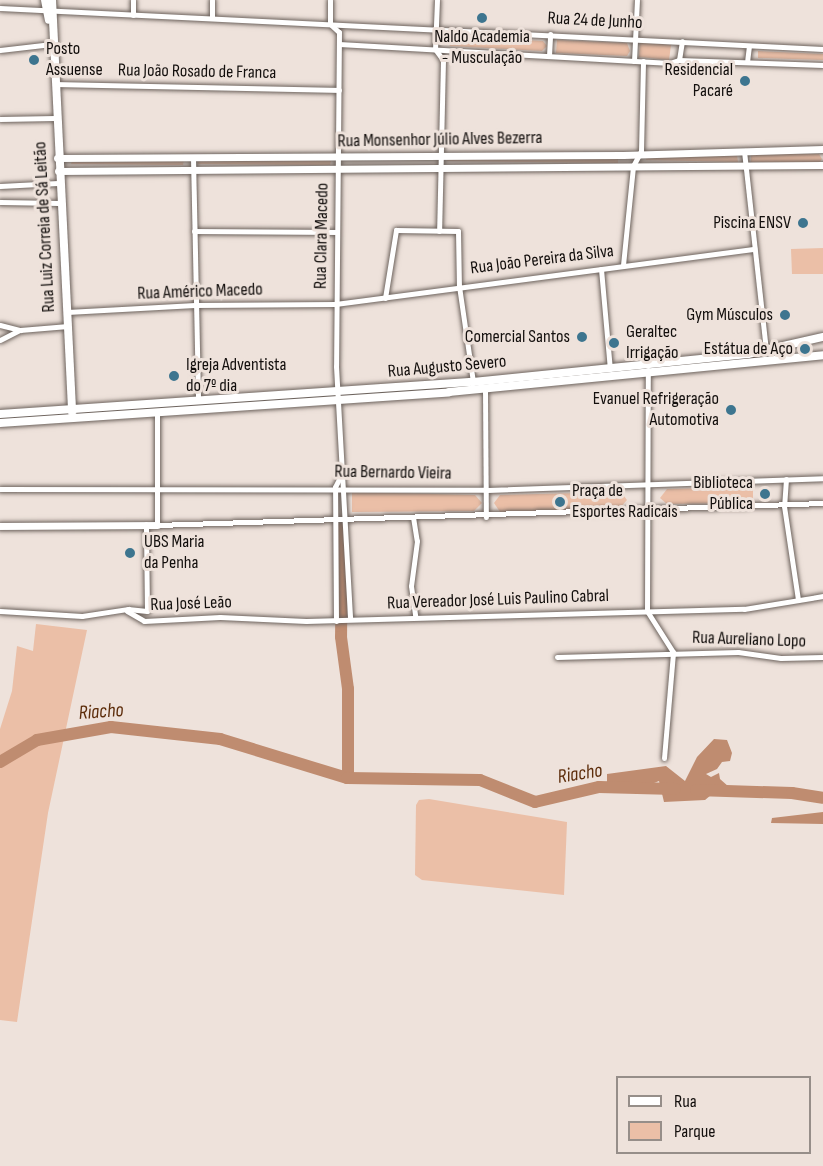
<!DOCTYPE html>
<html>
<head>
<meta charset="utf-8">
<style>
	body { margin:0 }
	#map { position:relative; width:823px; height:1166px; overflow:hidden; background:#eee2db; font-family:"Sofia Sans Condensed",sans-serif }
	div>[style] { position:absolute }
	.green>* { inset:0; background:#ebbfa7 }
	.water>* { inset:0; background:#bf8c70 }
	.river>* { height:12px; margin:-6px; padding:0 6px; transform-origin:6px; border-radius:6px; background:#bf8c70 }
	.roads { filter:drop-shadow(0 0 2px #6d635d) drop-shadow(0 0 2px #6d635d) }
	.minor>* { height:5px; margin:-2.5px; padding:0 2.5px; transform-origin:2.5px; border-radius:2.5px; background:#fff }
	.tertiary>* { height:7px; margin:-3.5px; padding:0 3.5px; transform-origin:3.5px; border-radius:3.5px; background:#fff }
	.secondary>* { height:8px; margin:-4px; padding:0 4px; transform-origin:4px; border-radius:4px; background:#fff }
	.dots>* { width:16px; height:16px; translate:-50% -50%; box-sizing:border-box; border:3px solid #eee2db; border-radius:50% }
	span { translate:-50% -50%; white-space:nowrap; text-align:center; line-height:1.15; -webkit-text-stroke:6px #eee2db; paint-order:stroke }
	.street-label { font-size:18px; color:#130f0d }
	.poi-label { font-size:18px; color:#130f0d }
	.left { translate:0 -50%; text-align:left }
	.right { translate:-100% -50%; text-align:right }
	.water-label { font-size:20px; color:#5d2d0b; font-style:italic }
	.legend { position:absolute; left:616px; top:1076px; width:195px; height:78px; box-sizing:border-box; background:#eee2db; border:2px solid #968e89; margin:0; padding:8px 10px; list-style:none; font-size:18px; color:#130f0d }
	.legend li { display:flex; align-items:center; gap:12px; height:30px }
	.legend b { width:30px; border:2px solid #968e89 }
</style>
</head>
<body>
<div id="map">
	<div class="green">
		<i style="clip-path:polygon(451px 36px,543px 41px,547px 46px,542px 51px,450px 46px,447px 41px)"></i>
		<i style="clip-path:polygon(557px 40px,627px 43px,630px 51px,627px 56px,556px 53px)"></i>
		<i style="clip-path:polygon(640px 42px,671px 45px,669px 60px,639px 57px)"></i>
		<i style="clip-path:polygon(758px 51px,823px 54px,823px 60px,758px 58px)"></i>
		<i style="clip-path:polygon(751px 154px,819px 154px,822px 159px,819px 163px,751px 162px)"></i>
		<i style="clip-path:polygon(737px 155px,738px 162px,646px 160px,647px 156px)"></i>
		<i style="clip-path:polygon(618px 158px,618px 163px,447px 161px,447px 159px)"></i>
		<i style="clip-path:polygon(184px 160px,183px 165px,71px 164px,72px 161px)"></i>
		<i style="clip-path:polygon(198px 160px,330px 160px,331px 161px,330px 165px,198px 164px)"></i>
		<i style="clip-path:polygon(823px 248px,823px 274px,792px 274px,791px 249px)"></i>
		<i style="clip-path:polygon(753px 487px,753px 503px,667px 504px,660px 498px,667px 489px)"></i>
		<i style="clip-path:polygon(352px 492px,475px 495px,482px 503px,474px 511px,352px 512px)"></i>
		<i style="clip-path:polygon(621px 492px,627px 500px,620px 508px,500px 512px,494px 503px,500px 495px)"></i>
		<i style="clip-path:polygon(36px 624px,87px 630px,48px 813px,17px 1022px,0 1020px,0 729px,12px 691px,17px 646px,33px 651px)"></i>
		<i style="clip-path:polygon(429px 799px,567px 822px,564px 895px,422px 880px,415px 875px,416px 805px,419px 800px)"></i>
	</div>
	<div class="water">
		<i style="clip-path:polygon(714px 739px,727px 740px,732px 753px,730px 761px,722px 762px,717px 769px,706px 774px,711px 777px,719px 773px,720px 779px,729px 787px,710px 787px,711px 795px,705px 800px,664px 802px,659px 781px,649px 785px,645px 793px,641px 785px,626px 792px,617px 783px,607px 782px,607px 774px,666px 766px,685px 781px,697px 757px)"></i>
		<i style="clip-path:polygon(823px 812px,823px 824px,771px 823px,772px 818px)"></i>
	</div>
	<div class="river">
		<i style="left:342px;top:528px;width:109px;rotate:90.5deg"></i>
		<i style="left:341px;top:637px;width:52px;rotate:82.3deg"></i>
		<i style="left:348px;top:689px;width:89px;rotate:90deg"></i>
		<i style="left:0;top:762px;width:43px;rotate:-30.7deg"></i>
		<i style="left:37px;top:740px;width:75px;rotate:-10deg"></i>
		<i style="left:111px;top:727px;width:110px;rotate:6.3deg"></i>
		<i style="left:220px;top:739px;width:133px;rotate:17.1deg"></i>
		<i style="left:347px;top:778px;width:133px;rotate:0.9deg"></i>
		<i style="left:480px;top:780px;width:59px;rotate:21.8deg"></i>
		<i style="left:535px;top:802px;width:66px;rotate:-13.2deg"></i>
		<i style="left:599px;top:787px;width:76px;rotate:1.5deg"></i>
		<i style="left:696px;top:790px;width:96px;rotate:1.8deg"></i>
		<i style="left:792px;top:793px;width:31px;rotate:9deg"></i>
	</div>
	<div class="roads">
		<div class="minor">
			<i style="left:133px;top:0;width:15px;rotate:90deg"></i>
			<i style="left:212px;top:0;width:17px;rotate:90deg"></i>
			<i style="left:330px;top:0;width:24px;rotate:90deg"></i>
			<i style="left:330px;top:24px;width:12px;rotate:42deg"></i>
			<i style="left:339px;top:32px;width:334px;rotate:90.5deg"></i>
			<i style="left:336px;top:366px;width:253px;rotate:86.8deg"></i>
			<i style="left:437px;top:0;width:49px;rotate:92.3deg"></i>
			<i style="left:435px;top:49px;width:14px;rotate:54deg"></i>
			<i style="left:443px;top:60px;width:171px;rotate:91.3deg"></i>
			<i style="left:0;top:8px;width:824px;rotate:2.85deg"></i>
			<i style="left:339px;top:44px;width:332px;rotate:3.3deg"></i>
			<i style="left:670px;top:63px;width:9px;rotate:-18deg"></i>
			<i style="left:679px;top:60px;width:144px;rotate:2deg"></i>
			<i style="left:0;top:50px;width:52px;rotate:-6.6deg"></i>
			<i style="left:549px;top:56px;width:22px;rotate:-87deg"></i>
			<i style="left:679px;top:60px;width:19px;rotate:-81deg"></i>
			<i style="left:634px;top:61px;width:61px;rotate:-87.2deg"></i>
			<i style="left:747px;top:62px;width:16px;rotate:-83deg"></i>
			<i style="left:56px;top:84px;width:283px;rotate:1.2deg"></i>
			<i style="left:0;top:119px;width:55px;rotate:-1deg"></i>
			<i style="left:744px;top:151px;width:199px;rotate:83.7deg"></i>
			<i style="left:193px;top:157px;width:243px;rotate:88.8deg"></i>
			<i style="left:0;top:186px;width:58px;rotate:-3deg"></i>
			<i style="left:0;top:202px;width:59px;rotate:1deg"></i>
			<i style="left:194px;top:231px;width:142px;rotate:0.4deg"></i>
			<i style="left:623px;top:265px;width:100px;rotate:-84.2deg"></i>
			<i style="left:633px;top:166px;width:17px;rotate:-62deg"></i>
			<i style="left:641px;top:151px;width:90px;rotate:-88.7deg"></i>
			<i style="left:601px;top:269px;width:100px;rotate:84.9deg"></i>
			<i style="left:385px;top:298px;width:69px;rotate:-80.8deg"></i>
			<i style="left:396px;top:230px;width:62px;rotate:0.9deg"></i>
			<i style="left:458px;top:231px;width:55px;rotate:89deg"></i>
			<i style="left:459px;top:286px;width:97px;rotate:81.7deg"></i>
			<i style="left:67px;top:312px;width:128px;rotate:-3.1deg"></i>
			<i style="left:195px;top:305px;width:141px;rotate:-0.4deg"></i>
			<i style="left:336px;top:304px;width:422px;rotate:-7.5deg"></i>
			<i style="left:0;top:325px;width:21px;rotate:14deg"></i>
			<i style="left:20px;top:330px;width:48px;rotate:-4.8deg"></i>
			<i style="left:0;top:340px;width:22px;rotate:-27deg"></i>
			<i style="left:485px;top:389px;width:128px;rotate:89.6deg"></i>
			<i style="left:157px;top:413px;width:112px;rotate:90deg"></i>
			<i style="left:157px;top:525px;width:666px;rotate:-1.89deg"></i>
			<i style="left:786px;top:479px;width:27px;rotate:94deg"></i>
			<i style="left:784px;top:506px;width:95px;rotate:81.5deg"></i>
			<i style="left:0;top:489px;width:487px;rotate:0.1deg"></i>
			<i style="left:487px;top:490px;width:336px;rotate:-2deg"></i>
			<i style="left:413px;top:517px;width:24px;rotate:81deg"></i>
			<i style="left:417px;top:541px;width:45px;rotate:97.6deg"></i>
			<i style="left:411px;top:586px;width:30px;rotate:82deg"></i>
			<i style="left:0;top:611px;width:82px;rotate:3.5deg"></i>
			<i style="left:82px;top:616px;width:47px;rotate:-8.7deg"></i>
			<i style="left:128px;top:609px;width:19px;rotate:6deg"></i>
			<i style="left:147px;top:611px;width:87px;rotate:-90.7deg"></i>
			<i style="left:127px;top:611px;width:20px;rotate:30deg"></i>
			<i style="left:144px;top:621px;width:76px;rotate:-3deg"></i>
			<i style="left:220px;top:617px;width:86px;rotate:2.7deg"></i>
			<i style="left:306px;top:621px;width:438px;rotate:-1.6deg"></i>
			<i style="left:744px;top:609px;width:80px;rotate:-9.3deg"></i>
			<i style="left:647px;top:611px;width:241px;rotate:-89.8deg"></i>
			<i style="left:647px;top:611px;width:49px;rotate:57.6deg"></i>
			<i style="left:336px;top:621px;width:134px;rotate:-90.4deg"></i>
			<i style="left:335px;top:487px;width:11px;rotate:-63deg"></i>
			<i style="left:557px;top:657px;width:181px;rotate:-1.6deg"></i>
			<i style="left:738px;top:652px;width:43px;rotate:7.9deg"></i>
			<i style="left:781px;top:658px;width:42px;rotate:-1.4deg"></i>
			<i style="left:664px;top:758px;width:106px;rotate:-85.1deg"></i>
		</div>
		<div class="tertiary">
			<i style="left:57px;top:158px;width:566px;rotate:-0.3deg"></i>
			<i style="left:623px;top:155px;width:200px;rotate:-1.7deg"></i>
			<i style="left:58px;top:171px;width:765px;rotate:-0.45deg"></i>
			<i style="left:0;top:526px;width:157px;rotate:-0.4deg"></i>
		</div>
		<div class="secondary">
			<i style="left:45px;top:0;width:20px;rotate:79deg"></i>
			<i style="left:52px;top:0;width:413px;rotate:87.2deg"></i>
			<i style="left:0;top:414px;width:474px;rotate:-3.9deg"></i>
			<i style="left:473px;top:382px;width:276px;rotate:-5.8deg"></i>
			<i style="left:748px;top:354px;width:77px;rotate:-12.8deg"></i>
			<i style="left:0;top:423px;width:450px;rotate:-3.9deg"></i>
			<i style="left:449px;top:392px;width:376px;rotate:-5.6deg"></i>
		</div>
	</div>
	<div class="dots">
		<i style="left:482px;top:18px;background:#3d758f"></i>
		<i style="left:34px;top:60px;background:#3d758f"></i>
		<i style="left:745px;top:81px;background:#3d758f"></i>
		<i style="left:803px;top:223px;background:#3d758f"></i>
		<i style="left:785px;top:315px;background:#3d758f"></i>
		<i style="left:582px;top:337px;background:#3d758f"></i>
		<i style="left:614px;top:343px;background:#3d758f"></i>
		<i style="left:805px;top:349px;background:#3d758f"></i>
		<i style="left:174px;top:376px;background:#3d758f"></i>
		<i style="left:731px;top:410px;background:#3d758f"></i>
		<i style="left:765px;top:494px;background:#3d758f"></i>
		<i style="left:560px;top:502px;background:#3d758f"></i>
		<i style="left:130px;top:553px;background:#3d758f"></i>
	</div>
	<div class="street-label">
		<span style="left:595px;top:21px;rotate:3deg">Rua 24 de Junho</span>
		<span style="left:197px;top:72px;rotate:1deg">Rua João Rosado de Franca</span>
		<span style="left:440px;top:140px;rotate:-1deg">Rua Monsenhor Júlio Alves Bezerra</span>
		<span style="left:45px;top:227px;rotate:-93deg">Rua Luiz Correia de Sá Leitão</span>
		<span style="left:322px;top:236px;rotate:-89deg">Rua Clara Macedo</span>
		<span style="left:542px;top:260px;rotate:-7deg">Rua João Pereira da Silva</span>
		<span style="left:200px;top:292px;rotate:-2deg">Rua Américo Macedo</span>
		<span style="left:447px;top:367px;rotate:-5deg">Rua Augusto Severo</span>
		<span style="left:393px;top:473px;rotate:1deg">Rua Bernardo Vieira</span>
		<span style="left:498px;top:600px;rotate:-2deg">Rua Vereador José Luis Paulino Cabral</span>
		<span style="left:191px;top:604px;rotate:-2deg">Rua José Leão</span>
		<span style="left:749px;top:640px;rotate:2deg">Rua Aureliano Lopo</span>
	</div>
	<div class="poi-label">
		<span style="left:482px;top:48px">Naldo Academia<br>- Musculação</span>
		<span class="left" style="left:46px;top:60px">Posto<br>Assuense</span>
		<span class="right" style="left:733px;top:81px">Residencial<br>Pacaré</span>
		<span class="right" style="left:791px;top:223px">Piscina ENSV</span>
		<span class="right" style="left:773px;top:315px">Gym Músculos</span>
		<span class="left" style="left:626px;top:343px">Geraltec<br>Irrigação</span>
		<span class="right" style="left:570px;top:337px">Comercial Santos</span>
		<span class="right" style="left:793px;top:349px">Estátua de Aço</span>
		<span class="left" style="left:186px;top:376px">Igreja Adventista<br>do 7º dia</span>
		<span class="right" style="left:719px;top:410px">Evanuel Refrigeração<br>Automotiva</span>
		<span class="right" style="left:753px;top:494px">Biblioteca<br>Pública</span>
		<span class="left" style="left:572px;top:502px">Praça de<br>Esportes Radicais</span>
		<span class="left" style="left:144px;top:553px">UBS Maria<br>da Penha</span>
	</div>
	<div class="water-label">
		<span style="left:101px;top:712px;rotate:-4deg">Riacho</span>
		<span style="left:580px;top:774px;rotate:-9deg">Riacho</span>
	</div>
	<ul class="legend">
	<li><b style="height:8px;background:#fff"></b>Rua</li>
	<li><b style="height:16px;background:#ebbfa7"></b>Parque</li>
	</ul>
</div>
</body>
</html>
